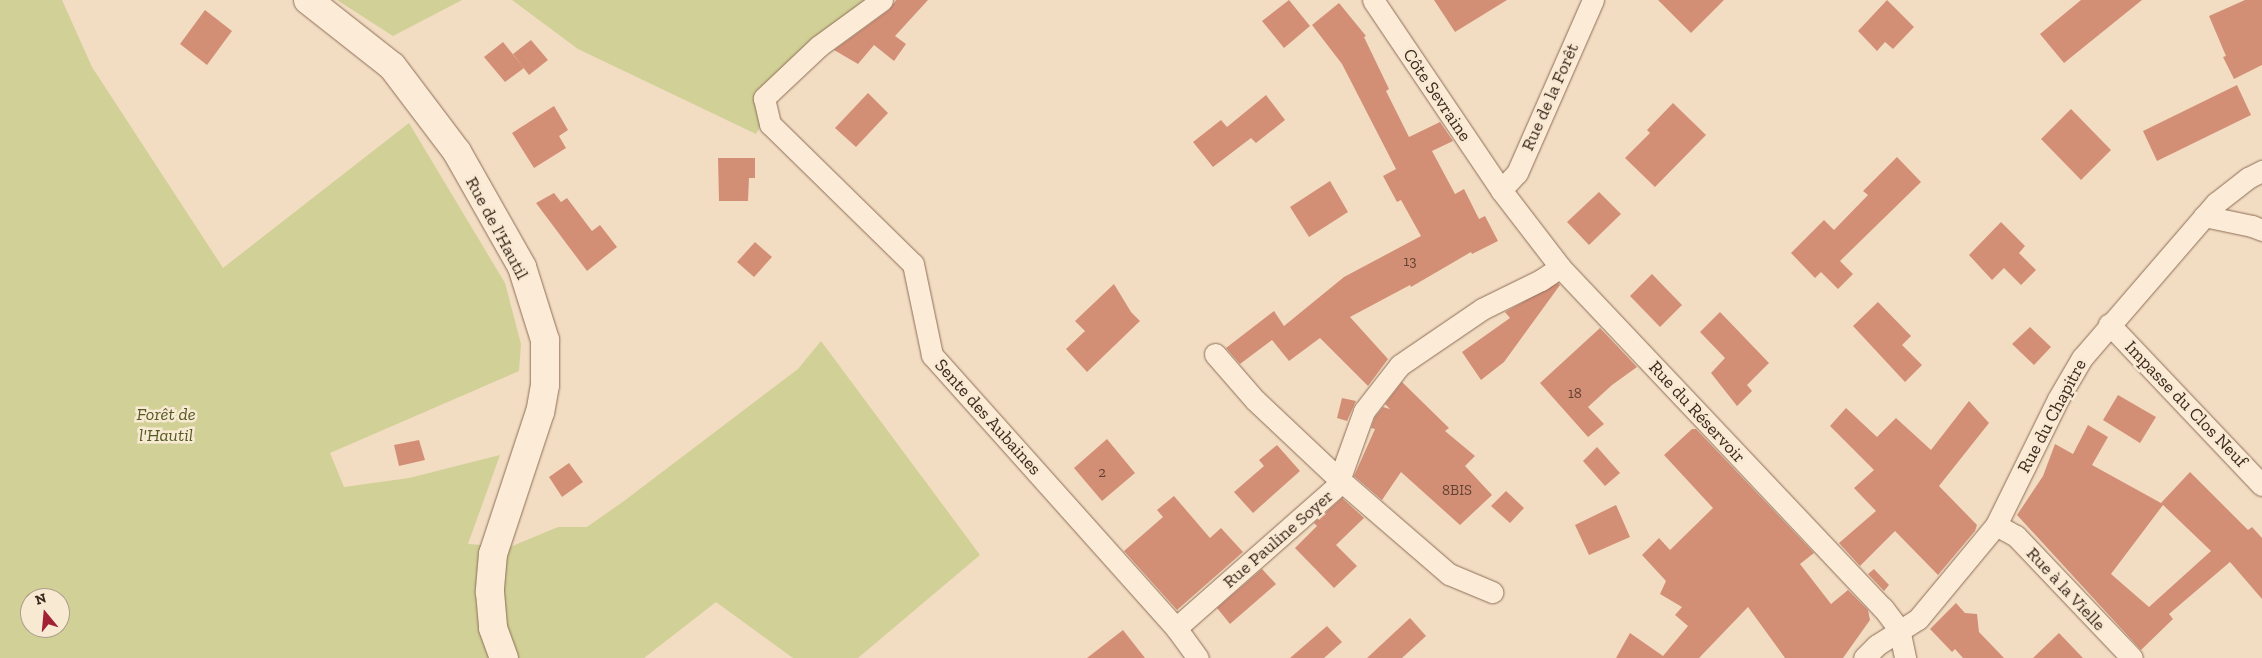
<!DOCTYPE html>
<html>
<head>
<meta charset="utf-8">
<style>
	body { margin:0 }
	#map { position:relative; width:2262px; height:658px; overflow:hidden; background:#f2ddc3; font-family:"Zilla Slab",serif }
	div>[style] { position:absolute }
	.green>* { inset:0; background:#d1d096 }
	.building>* { inset:0; background:#d38f76 }
	.roads { filter:drop-shadow(0 0 1px #8e6d58) drop-shadow(0 0 1px #8e6d58) }
	.minor>* { height:21px; margin:-10.5px; padding:0 10.5px; transform-origin:10.5px; border-radius:10.5px; background:#fcecd7 }
	.secondary>* { height:28px; margin:-14px; padding:0 14px; transform-origin:14px; border-radius:14px; background:#fcecd7 }
	span { translate:-50% -50%; white-space:nowrap; text-align:center; line-height:1.15; -webkit-text-stroke:5px #f8e9d3; paint-order:stroke }
	.number-label { font-size:15px; color:#624233 }
	.number-label span { -webkit-text-stroke-width:0 }
	.street-label { font-size:18px; color:#3d281d }
	.park-label { font-size:18px; color:#545b22; font-style:italic }
	.north { position:absolute; left:20px; top:588px; width:50px; height:50px; box-sizing:border-box; background:#f8e9d3; border:1px solid #ad9c8a; border-radius:50%; rotate:343deg; font-size:14px; font-weight:700; line-height:20px; text-align:center; color:#3d281d }
	.north::after { content:''; display:block; margin:auto; width:18px; height:22px; background:#a22235; clip-path:polygon(50% 0,100% 100%,50% 72%,0 100%) }
</style>
</head>
<body>
<div id="map">
	<div class="green">
		<i style="clip-path:polygon(evenodd,0 0,62px 0,92px 67px,223px 268px,409px 123px,505px 283px,521px 344px,519px 371px,330px 453px,344px 487px,409px 478px,500px 455px,468px 544px,510px 547px,558px 527px,587px 527px,624px 501px,798px 369px,821px 341px,980px 555px,858px 658px,793px 658px,716px 602px,644px 658px,0 658px,0 0,30px 598px,60px 598px,60px 628px,30px 628px,30px 598px)"></i>
		<i style="clip-path:polygon(337px 0,462px 0,393px 36px)"></i>
		<i style="clip-path:polygon(512px 0,876px 0,778px 95px,756px 134px,578px 49px)"></i>
	</div>
	<div class="building">
		<i style="clip-path:polygon(896px 0,928px 0,895px 36px,906px 44px,894px 61px,874px 45px,858px 64px,834px 50px,889px 10px)"></i>
		<i style="clip-path:polygon(1289px 0,1310px 26px,1284px 48px,1262px 21px)"></i>
		<i style="clip-path:polygon(1434px 0,1507px 0,1455px 32px)"></i>
		<i style="clip-path:polygon(1658px 0,1724px 0,1691px 33px)"></i>
		<i style="clip-path:polygon(1887px 0,1914px 27px,1893px 49px,1885px 42px,1877px 51px,1858px 31px)"></i>
		<i style="clip-path:polygon(2081px 0,2142px 0,2064px 63px,2040px 34px)"></i>
		<i style="clip-path:polygon(2245px 0,2262px 0,2262px 65px,2234px 79px,2223px 57px,2226px 56px,2209px 16px)"></i>
		<i style="clip-path:polygon(1339px 3px,1366px 36px,1364px 37px,1389px 89px,1386px 91px,1409px 137px,1440px 122px,1453px 141px,1432px 151px,1455px 194px,1464px 189px,1479px 219px,1485px 216px,1498px 241px,1472px 254px,1471px 252px,1411px 287px,1410px 285px,1350px 317px,1388px 359px,1368px 386px,1320px 338px,1289px 361px,1272px 340px,1240px 364px,1226px 348px,1274px 311px,1284px 326px,1344px 277px,1421px 236px,1401px 200px,1397px 202px,1383px 176px,1396px 169px,1342px 64px,1312px 25px)"></i>
		<i style="clip-path:polygon(205px 10px,232px 31px,207px 65px,180px 44px)"></i>
		<i style="clip-path:polygon(531px 40px,548px 60px,529px 75px,513px 54px)"></i>
		<i style="clip-path:polygon(503px 42px,524px 68px,505px 82px,484px 57px)"></i>
		<i style="clip-path:polygon(2237px 85px,2251px 115px,2157px 161px,2143px 131px)"></i>
		<i style="clip-path:polygon(868px 93px,888px 113px,856px 147px,835px 128px)"></i>
		<i style="clip-path:polygon(1266px 95px,1285px 120px,1256px 143px,1251px 138px,1213px 167px,1193px 142px,1221px 120px,1227px 127px)"></i>
		<i style="clip-path:polygon(1673px 103px,1706px 135px,1655px 187px,1625px 158px,1650px 133px,1647px 130px)"></i>
		<i style="clip-path:polygon(554px 106px,568px 130px,559px 136px,566px 148px,534px 168px,512px 133px)"></i>
		<i style="clip-path:polygon(2071px 109px,2111px 150px,2081px 180px,2041px 139px)"></i>
		<i style="clip-path:polygon(1897px 157px,1921px 182px,1840px 261px,1853px 274px,1838px 289px,1821px 272px,1815px 278px,1791px 253px,1824px 220px,1834px 230px,1868px 195px,1863px 191px)"></i>
		<i style="clip-path:polygon(718px 158px,755px 158px,755px 178px,749px 178px,748px 201px,719px 201px)"></i>
		<i style="clip-path:polygon(1330px 181px,1348px 212px,1309px 237px,1290px 207px)"></i>
		<i style="clip-path:polygon(1599px 192px,1621px 214px,1589px 245px,1567px 222px)"></i>
		<i style="clip-path:polygon(554px 193px,561px 202px,567px 198px,592px 231px,600px 225px,617px 247px,587px 271px,536px 203px)"></i>
		<i style="clip-path:polygon(2001px 222px,2025px 246px,2019px 253px,2036px 270px,2021px 285px,2004px 268px,1992px 280px,1969px 255px)"></i>
		<i style="clip-path:polygon(755px 242px,772px 257px,754px 277px,737px 262px)"></i>
		<i style="clip-path:polygon(1652px 274px,1682px 305px,1660px 327px,1630px 296px)"></i>
		<i style="clip-path:polygon(1558px 283px,1560px 285px,1504px 362px,1481px 380px,1462px 352px,1510px 318px,1505px 312px)"></i>
		<i style="clip-path:polygon(1114px 284px,1131px 312px,1140px 321px,1087px 372px,1066px 349px,1085px 331px,1075px 321px)"></i>
		<i style="clip-path:polygon(1878px 302px,1911px 336px,1902px 345px,1922px 365px,1905px 382px,1853px 326px)"></i>
		<i style="clip-path:polygon(1720px 312px,1769px 363px,1747px 385px,1752px 391px,1737px 406px,1711px 373px,1725px 358px,1700px 332px)"></i>
		<i style="clip-path:polygon(2030px 327px,2051px 347px,2034px 365px,2012px 344px)"></i>
		<i style="clip-path:polygon(1600px 328px,1637px 367px,1612px 385px,1588px 407px,1604px 424px,1588px 437px,1540px 383px)"></i>
		<i style="clip-path:polygon(1402px 382px,1449px 428px,1445px 431px,1475px 456px,1465px 466px,1492px 495px,1460px 525px,1401px 472px,1382px 500px,1354px 476px,1375px 429px,1371px 428px,1375px 417px,1383px 407px,1390px 409px,1385px 404px)"></i>
		<i style="clip-path:polygon(2118px 395px,2156px 417px,2140px 443px,2103px 420px)"></i>
		<i style="clip-path:polygon(1342px 398px,1356px 401px,1347px 421px,1337px 418px)"></i>
		<i style="clip-path:polygon(1969px 401px,1989px 423px,1939px 486px,1977px 525px,1975px 531px,1938px 575px,1895px 531px,1860px 566px,1839px 543px,1876px 511px,1854px 488px,1874px 470px,1830px 426px,1846px 408px,1877px 437px,1896px 418px,1931px 450px)"></i>
		<i style="clip-path:polygon(evenodd,2088px 425px,2108px 437px,2092px 465px,2161px 503px,2190px 472px,2248px 530px,2252px 527px,2262px 538px,2262px 599px,2230px 562px,2169px 614px,2173px 619px,2141px 650px,2017px 515px,2043px 476px,2055px 444px,2073px 454px,2088px 425px,2163px 505px,2211px 551px,2149px 607px,2111px 574px,2163px 505px)"></i>
		<i style="clip-path:polygon(1692px 429px,1696px 429px,1814px 553px,1800px 564px,1831px 604px,1848px 590px,1868px 610px,1870px 620px,1843px 658px,1785px 658px,1748px 607px,1699px 658px,1616px 658px,1630px 633px,1663px 656px,1688px 626px,1675px 615px,1682px 607px,1660px 594px,1666px 581px,1642px 555px,1659px 538px,1670px 550px,1713px 508px,1664px 455px)"></i>
		<i style="clip-path:polygon(1107px 439px,1135px 473px,1102px 501px,1074px 468px)"></i>
		<i style="clip-path:polygon(419px 440px,425px 460px,399px 466px,394px 445px)"></i>
		<i style="clip-path:polygon(1277px 445px,1300px 471px,1253px 513px,1234px 492px,1264px 466px,1259px 460px)"></i>
		<i style="clip-path:polygon(1597px 447px,1620px 473px,1605px 486px,1583px 461px)"></i>
		<i style="clip-path:polygon(569px 463px,583px 482px,562px 497px,549px 477px)"></i>
		<i style="clip-path:polygon(1506px 491px,1524px 508px,1510px 523px,1491px 506px)"></i>
		<i style="clip-path:polygon(1174px 496px,1210px 538px,1221px 528px,1243px 552px,1177px 610px,1124px 551px,1163px 517px,1157px 510px)"></i>
		<i style="clip-path:polygon(1342px 498px,1364px 518px,1336px 545px,1357px 566px,1334px 588px,1295px 548px,1317px 526px,1314px 523px)"></i>
		<i style="clip-path:polygon(1616px 505px,1630px 537px,1589px 555px,1575px 525px)"></i>
		<i style="clip-path:polygon(1262px 569px,1276px 584px,1230px 624px,1217px 608px)"></i>
		<i style="clip-path:polygon(1874px 569px,1889px 585px,1884px 591px,1868px 574px)"></i>
		<i style="clip-path:polygon(1956px 603px,1965px 613px,1977px 614px,1979px 632px,2004px 658px,1963px 658px,1955px 649px,1952px 652px,1930px 629px)"></i>
		<i style="clip-path:polygon(1410px 618px,1426px 636px,1402px 658px,1367px 658px)"></i>
		<i style="clip-path:polygon(1327px 626px,1342px 642px,1324px 658px,1290px 658px)"></i>
		<i style="clip-path:polygon(1123px 630px,1145px 658px,1087px 658px)"></i>
		<i style="clip-path:polygon(2059px 633px,2083px 658px,2033px 658px)"></i>
	</div>
	<div class="roads">
		<div class="minor">
			<i style="left:882px;top:0;width:78px;rotate:143.9deg"></i>
			<i style="left:819px;top:46px;width:76px;rotate:136.6deg"></i>
			<i style="left:764px;top:98px;width:27px;rotate:77deg"></i>
			<i style="left:770px;top:124px;width:200px;rotate:44.4deg"></i>
			<i style="left:913px;top:264px;width:93px;rotate:78.2deg"></i>
			<i style="left:932px;top:355px;width:366px;rotate:48.2deg"></i>
			<i style="left:1176px;top:628px;width:37px;rotate:54deg"></i>
			<i style="left:1373px;top:0;width:229px;rotate:56deg"></i>
			<i style="left:1501px;top:190px;width:97px;rotate:52.5deg"></i>
			<i style="left:1560px;top:267px;width:470px;rotate:46.6deg"></i>
			<i style="left:1883px;top:608px;width:26px;rotate:53deg"></i>
			<i style="left:1899px;top:629px;width:30px;rotate:78deg"></i>
			<i style="left:1501px;top:190px;width:23px;rotate:-47deg"></i>
			<i style="left:1517px;top:173px;width:189px;rotate:-66.3deg"></i>
			<i style="left:2204px;top:216px;width:49px;rotate:11.8deg"></i>
			<i style="left:2252px;top:226px;width:11px;rotate:22deg"></i>
			<i style="left:2109px;top:324px;width:222px;rotate:46.5deg"></i>
			<i style="left:1215px;top:354px;width:61px;rotate:49deg"></i>
			<i style="left:1255px;top:400px;width:117px;rotate:43.3deg"></i>
			<i style="left:1340px;top:480px;width:144px;rotate:40.8deg"></i>
			<i style="left:1449px;top:574px;width:47px;rotate:22.7deg"></i>
			<i style="left:1996px;top:525px;width:23px;rotate:29deg"></i>
			<i style="left:2016px;top:536px;width:168px;rotate:46.4deg"></i>
			<i style="left:1176px;top:628px;width:215px;rotate:-41.4deg"></i>
			<i style="left:1337px;top:486px;width:80px;rotate:-70.2deg"></i>
			<i style="left:1364px;top:411px;width:58px;rotate:-52deg"></i>
			<i style="left:1400px;top:365px;width:99px;rotate:-34.3deg"></i>
			<i style="left:1482px;top:309px;width:66px;rotate:-26.2deg"></i>
			<i style="left:1541px;top:280px;width:23px;rotate:-34deg"></i>
			<i style="left:1864px;top:658px;width:18px;rotate:-45deg"></i>
			<i style="left:1877px;top:645px;width:49px;rotate:-32.4deg"></i>
			<i style="left:1918px;top:619px;width:122px;rotate:-50.3deg"></i>
			<i style="left:1996px;top:525px;width:140px;rotate:-63.8deg"></i>
			<i style="left:2058px;top:399px;width:48px;rotate:-59.7deg"></i>
			<i style="left:2082px;top:358px;width:205px;rotate:-49.2deg"></i>
			<i style="left:2216px;top:203px;width:41px;rotate:-38deg"></i>
			<i style="left:2248px;top:178px;width:16px;rotate:-27deg"></i>
		</div>
		<div class="secondary">
			<i style="left:308px;top:0;width:107px;rotate:38.2deg"></i>
			<i style="left:392px;top:66px;width:108px;rotate:52.9deg"></i>
			<i style="left:457px;top:152px;width:132px;rotate:60.5deg"></i>
			<i style="left:522px;top:267px;width:77px;rotate:72.5deg"></i>
			<i style="left:545px;top:340px;width:45px;rotate:90deg"></i>
			<i style="left:545px;top:385px;width:27px;rotate:100deg"></i>
			<i style="left:540px;top:412px;width:150px;rotate:108.3deg"></i>
			<i style="left:493px;top:554px;width:38px;rotate:95deg"></i>
			<i style="left:490px;top:592px;width:36px;rotate:85deg"></i>
			<i style="left:493px;top:628px;width:32px;rotate:70deg"></i>
		</div>
	</div>
	<div class="number-label">
		<span style="left:1410px;top:262px">13</span>
		<span style="left:1575px;top:394px">18</span>
		<span style="left:1102px;top:473px">2</span>
		<span style="left:1457px;top:491px">8BIS</span>
	</div>
	<div class="street-label">
		<span style="left:1437px;top:95px;rotate:56deg">Côte Sevraine</span>
		<span style="left:1550px;top:97px;rotate:-66deg">Rue de la Forêt</span>
		<span style="left:497px;top:228px;rotate:62deg">Rue de l'Hautil</span>
		<span style="left:2186px;top:404px;rotate:46deg">Impasse du Clos Neuf</span>
		<span style="left:1697px;top:412px;rotate:47deg">Rue du Réservoir</span>
		<span style="left:2052px;top:416px;rotate:-62deg">Rue du Chapitre</span>
		<span style="left:988px;top:417px;rotate:48deg">Sente des Aubaines</span>
		<span style="left:1278px;top:539px;rotate:-41deg">Rue Pauline Soyer</span>
		<span style="left:2066px;top:589px;rotate:47deg">Rue à la Vielle</span>
	</div>
	<div class="park-label">
		<span style="left:166px;top:425px">Forêt de<br>l'Hautil</span>
	</div>
	<div class="north">N</div>
</div>
</body>
</html>
